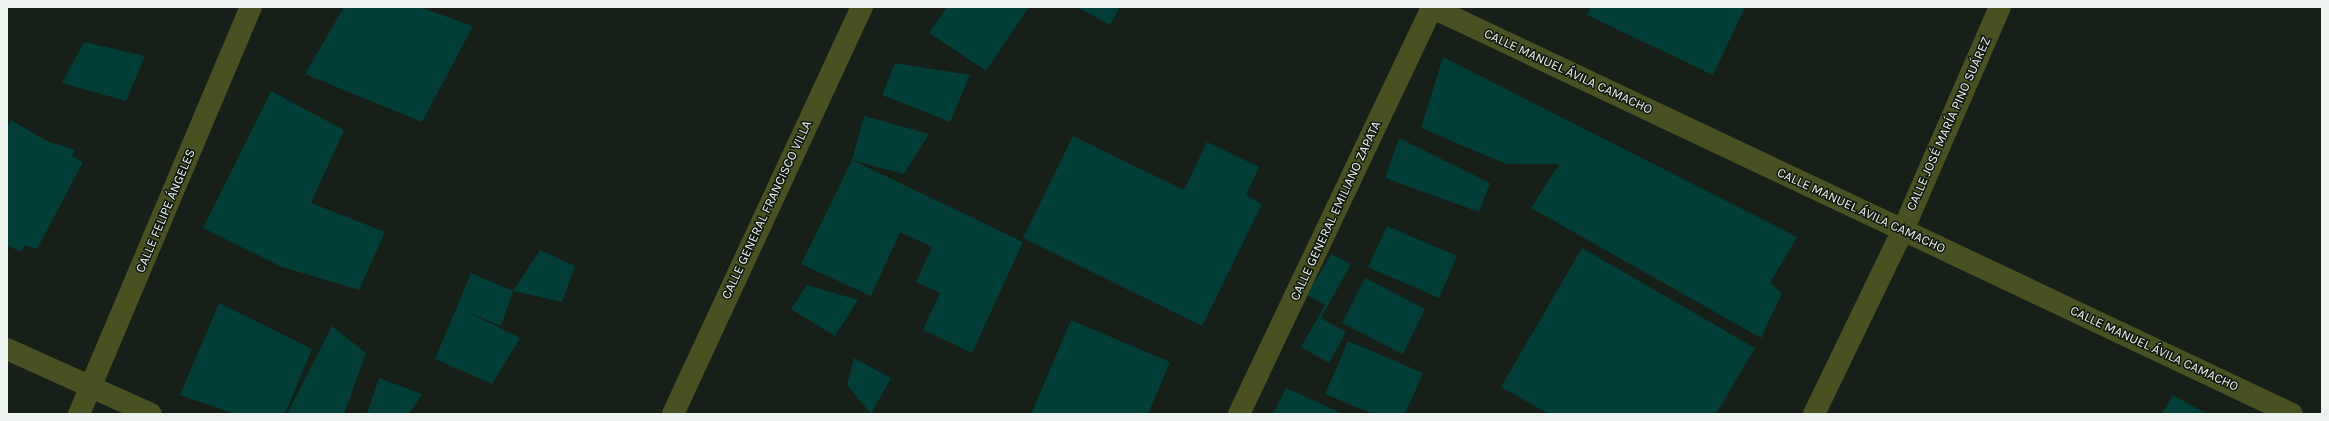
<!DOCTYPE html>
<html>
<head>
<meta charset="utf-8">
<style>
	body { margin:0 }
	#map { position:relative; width:2329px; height:421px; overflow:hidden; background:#161f18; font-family:Karla,sans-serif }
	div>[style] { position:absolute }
	.building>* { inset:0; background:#003e37 }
	.street>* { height:22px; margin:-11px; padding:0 11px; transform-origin:11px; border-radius:11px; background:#495121 }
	span { translate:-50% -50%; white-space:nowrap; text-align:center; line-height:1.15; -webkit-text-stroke:3px #0d160f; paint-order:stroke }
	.street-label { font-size:13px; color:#edf3ee }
	.frame { position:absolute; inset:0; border:8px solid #edf3ee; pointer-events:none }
</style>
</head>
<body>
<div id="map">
	<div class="building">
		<i style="clip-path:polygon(344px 7px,419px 7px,473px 26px,422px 122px,305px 74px)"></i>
		<i style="clip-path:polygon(947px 7px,1029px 7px,986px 71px,929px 33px)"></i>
		<i style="clip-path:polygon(1077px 7px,1120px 7px,1110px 25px)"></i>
		<i style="clip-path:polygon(1591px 7px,1745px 7px,1713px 75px,1587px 15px)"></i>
		<i style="clip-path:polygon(84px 42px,145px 56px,126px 101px,62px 83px)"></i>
		<i style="clip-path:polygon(1443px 57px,1797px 237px,1770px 283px,1782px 293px,1761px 338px,1531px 208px,1559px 164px,1506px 164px,1421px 128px)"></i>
		<i style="clip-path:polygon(895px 63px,970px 75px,950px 122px,882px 95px)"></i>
		<i style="clip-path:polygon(271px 91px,344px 130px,311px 203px,385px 232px,359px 290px,282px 267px,203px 228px)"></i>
		<i style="clip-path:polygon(864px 116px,929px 134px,904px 174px,852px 160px)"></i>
		<i style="clip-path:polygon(11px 120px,47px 141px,75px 150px,72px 156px,83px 162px,37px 249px,25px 245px,21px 252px,7px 245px,7px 127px)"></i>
		<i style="clip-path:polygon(1073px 136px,1184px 190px,1207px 142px,1259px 167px,1246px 195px,1262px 204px,1202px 326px,1023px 238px)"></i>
		<i style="clip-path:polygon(1399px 138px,1490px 183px,1479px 212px,1385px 178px)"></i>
		<i style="clip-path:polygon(852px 160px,1023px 242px,972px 353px,923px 330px,940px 293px,916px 282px,932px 247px,900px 232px,871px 296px,801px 264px)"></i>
		<i style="clip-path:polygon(1387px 226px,1457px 256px,1439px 298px,1368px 267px)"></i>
		<i style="clip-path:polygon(1582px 248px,1755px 348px,1716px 414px,1549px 414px,1501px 387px)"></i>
		<i style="clip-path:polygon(540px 250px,575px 266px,562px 302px,513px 291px)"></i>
		<i style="clip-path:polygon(1331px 254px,1351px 264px,1321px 318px,1346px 332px,1329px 363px,1301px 347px,1325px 305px,1307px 295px)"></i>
		<i style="clip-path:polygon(471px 273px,513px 291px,501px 326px,466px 311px,520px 338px,492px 384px,435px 359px)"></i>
		<i style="clip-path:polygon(1365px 278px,1425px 309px,1403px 354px,1342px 323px)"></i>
		<i style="clip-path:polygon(807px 285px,858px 300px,835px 336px,791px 309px)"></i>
		<i style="clip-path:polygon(219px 303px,312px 349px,285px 414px,235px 414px,180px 395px)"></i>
		<i style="clip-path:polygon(1071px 320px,1170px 362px,1148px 414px,1031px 414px)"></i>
		<i style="clip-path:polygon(332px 326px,366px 353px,344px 414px,287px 414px)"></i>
		<i style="clip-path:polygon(1348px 341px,1423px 373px,1405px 414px,1373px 414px,1325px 394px)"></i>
		<i style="clip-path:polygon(854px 358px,891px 378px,871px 414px,847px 385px)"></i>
		<i style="clip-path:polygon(379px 378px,422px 394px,409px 414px,367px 414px)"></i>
		<i style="clip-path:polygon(1286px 388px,1343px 414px,1273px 414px)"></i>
		<i style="clip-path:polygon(2173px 395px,2207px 414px,2162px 414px)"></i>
	</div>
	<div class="street">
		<i style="left:1431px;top:7px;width:952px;rotate:25.3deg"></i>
		<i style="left:7px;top:349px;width:158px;rotate:24.3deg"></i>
		<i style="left:79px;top:414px;width:442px;rotate:-67.1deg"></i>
		<i style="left:673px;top:414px;width:449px;rotate:-65.1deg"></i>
		<i style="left:1239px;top:414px;width:450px;rotate:-64.6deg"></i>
		<i style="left:1814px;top:414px;width:204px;rotate:-64.2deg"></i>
		<i style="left:1903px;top:230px;width:243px;rotate:-66.5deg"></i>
	</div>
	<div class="street-label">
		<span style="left:1568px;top:72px;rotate:25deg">CALLE MANUEL ÁVILA CAMACHO</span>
		<span style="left:1949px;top:124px;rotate:-66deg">CALLE JOSÉ MARÍA PINO SUÁREZ</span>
		<span style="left:767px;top:210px;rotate:-65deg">CALLE GENERAL FRANCISCO VILLA</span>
		<span style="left:166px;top:211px;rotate:-67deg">CALLE FELIPE ÁNGELES</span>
		<span style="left:1336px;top:211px;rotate:-65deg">CALLE GENERAL EMILIANO ZAPATA</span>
		<span style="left:1861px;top:211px;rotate:25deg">CALLE MANUEL ÁVILA CAMACHO</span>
		<span style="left:2154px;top:349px;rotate:25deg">CALLE MANUEL ÁVILA CAMACHO</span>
	</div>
	<div class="frame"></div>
</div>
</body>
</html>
